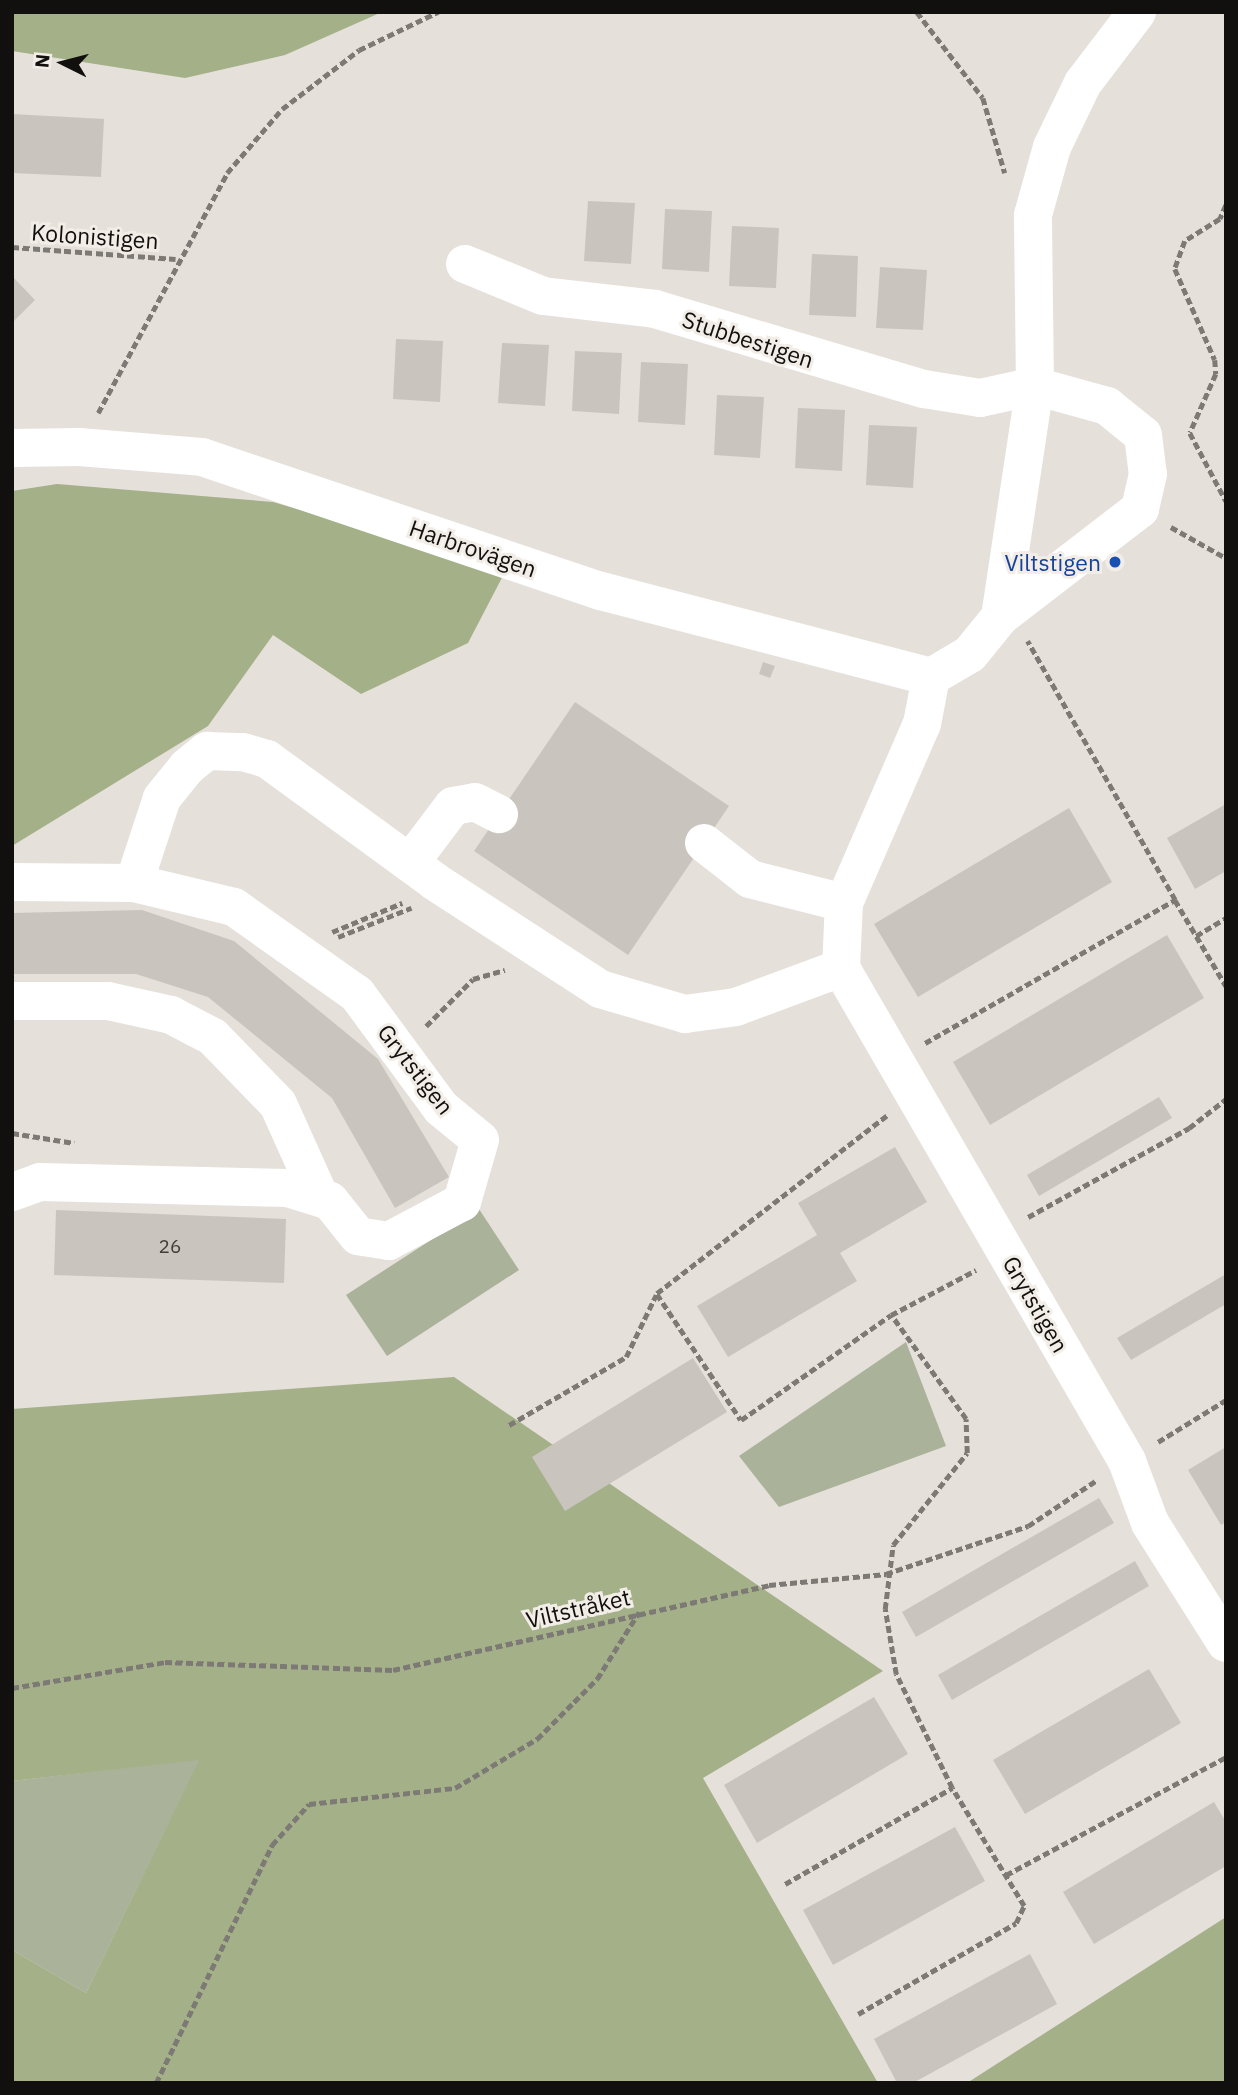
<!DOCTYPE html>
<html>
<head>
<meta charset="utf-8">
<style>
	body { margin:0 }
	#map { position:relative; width:1238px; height:2095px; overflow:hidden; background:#e5e0da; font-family:"IBM Plex Sans",sans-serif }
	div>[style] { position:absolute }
	.green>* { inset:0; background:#aab29a }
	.forest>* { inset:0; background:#a3b088 }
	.building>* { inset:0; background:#c9c5be }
	.path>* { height:4.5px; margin-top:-2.25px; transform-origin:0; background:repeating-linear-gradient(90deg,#7d7a76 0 7px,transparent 0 10.5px) }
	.minor>* { height:38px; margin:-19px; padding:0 19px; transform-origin:19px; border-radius:19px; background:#fff }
	.dots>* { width:19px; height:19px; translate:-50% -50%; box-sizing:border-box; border:4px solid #f2eee7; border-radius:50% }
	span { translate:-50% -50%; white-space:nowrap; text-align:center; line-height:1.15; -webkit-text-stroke:6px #f2eee7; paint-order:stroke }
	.number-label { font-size:19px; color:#403d3a }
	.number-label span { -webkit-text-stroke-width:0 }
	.street-label { font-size:23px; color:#12100e }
	.transit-label { font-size:23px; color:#164399 }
	.right { translate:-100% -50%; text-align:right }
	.frame { position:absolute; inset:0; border:14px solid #12100e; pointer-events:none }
	.north { position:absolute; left:28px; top:28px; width:70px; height:70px; -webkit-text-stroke:5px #f2eee7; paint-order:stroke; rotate:276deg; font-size:19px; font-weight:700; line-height:28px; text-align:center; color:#12100e }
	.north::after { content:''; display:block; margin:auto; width:24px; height:32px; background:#12100e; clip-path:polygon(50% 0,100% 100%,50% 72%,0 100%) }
</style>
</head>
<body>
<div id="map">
	<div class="green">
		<i style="clip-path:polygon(479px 1209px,519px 1270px,387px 1356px,346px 1295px)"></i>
		<i style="clip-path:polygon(906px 1342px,946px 1446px,779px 1507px,739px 1456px)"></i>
		<i style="clip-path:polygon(200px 1759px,86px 1993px,12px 1950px,12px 1781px)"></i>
	</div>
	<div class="forest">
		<i style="clip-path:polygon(12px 12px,382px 12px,285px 55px,185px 78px,12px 51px)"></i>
		<i style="clip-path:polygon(57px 484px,273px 502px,506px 570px,468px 643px,361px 694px,273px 635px,208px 726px,12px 846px,12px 491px)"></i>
		<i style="clip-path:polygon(454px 1377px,883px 1671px,703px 1778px,878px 2083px,12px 2083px,12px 1950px,86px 1993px,199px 1760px,12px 1781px,12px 1409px)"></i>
		<i style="clip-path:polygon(1226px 1917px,1226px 2083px,967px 2083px)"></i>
	</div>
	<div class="building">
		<i style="clip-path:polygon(12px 114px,104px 119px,101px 177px,12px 173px)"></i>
		<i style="clip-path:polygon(588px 201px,635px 203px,631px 264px,584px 261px)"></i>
		<i style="clip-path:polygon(665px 209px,712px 211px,709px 272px,662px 269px)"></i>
		<i style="clip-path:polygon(732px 226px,779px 228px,776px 288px,729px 286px)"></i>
		<i style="clip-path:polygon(812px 254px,858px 256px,856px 317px,809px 315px)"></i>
		<i style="clip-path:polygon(880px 267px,927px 270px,923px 330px,876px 328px)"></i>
		<i style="clip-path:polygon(12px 276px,35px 300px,12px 323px)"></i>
		<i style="clip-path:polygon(396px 339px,443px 341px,440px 402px,393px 399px)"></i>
		<i style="clip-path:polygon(502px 343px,549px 345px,545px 406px,498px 403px)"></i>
		<i style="clip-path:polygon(575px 351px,622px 353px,619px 414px,572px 411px)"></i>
		<i style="clip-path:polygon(641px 362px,688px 364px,685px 425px,638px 422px)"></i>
		<i style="clip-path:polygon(717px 395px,764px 397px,760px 458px,714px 455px)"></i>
		<i style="clip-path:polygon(798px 408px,845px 410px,842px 471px,795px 468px)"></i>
		<i style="clip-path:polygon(869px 425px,917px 427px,913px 488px,866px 485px)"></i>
		<i style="clip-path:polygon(763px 662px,775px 666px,770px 678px,759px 674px)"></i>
		<i style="clip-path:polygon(575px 702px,729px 806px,628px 955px,474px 851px)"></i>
		<i style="clip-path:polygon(1226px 804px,1226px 871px,1195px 889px,1167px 838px)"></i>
		<i style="clip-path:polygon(1069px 808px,1112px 882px,918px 997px,874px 924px)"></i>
		<i style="clip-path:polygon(142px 910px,234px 941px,378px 1059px,449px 1177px,395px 1208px,332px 1098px,208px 997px,136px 974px,12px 974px,12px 913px)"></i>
		<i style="clip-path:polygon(1167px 935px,1204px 998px,990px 1125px,953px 1062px)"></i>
		<i style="clip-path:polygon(1159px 1097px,1172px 1118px,1039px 1196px,1027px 1175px)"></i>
		<i style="clip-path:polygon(895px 1147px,927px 1202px,840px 1253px,857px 1281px,728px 1357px,697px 1306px,817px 1235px,798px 1203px)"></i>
		<i style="clip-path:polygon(56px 1210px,286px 1219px,284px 1283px,54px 1275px)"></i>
		<i style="clip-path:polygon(1226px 1274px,1226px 1304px,1131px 1360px,1117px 1338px)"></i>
		<i style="clip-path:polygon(693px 1358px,727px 1412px,565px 1511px,532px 1457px)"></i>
		<i style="clip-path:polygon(1226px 1447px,1226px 1522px,1221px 1525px,1188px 1470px)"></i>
		<i style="clip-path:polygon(1099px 1498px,1114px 1523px,916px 1637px,902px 1612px)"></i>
		<i style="clip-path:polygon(1135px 1561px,1149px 1586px,952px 1700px,938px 1675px)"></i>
		<i style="clip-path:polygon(1149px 1669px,1181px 1723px,1025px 1814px,993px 1760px)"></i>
		<i style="clip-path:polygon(874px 1697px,908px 1754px,757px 1843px,724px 1785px)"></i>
		<i style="clip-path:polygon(1214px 1802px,1226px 1822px,1226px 1866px,1094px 1944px,1063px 1892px)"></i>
		<i style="clip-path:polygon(955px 1827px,985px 1881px,833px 1965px,803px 1910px)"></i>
		<i style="clip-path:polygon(1030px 1954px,1057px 2004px,913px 2083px,897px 2083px,874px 2039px)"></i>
	</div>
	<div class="path">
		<i style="left:917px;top:12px;width:108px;rotate:52.5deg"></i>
		<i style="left:983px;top:98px;width:78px;rotate:73.7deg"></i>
		<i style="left:1226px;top:205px;width:15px;rotate:113deg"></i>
		<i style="left:1220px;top:219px;width:41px;rotate:147.8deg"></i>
		<i style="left:1185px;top:241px;width:30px;rotate:110deg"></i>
		<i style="left:1175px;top:269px;width:99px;rotate:66.3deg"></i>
		<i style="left:1215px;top:360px;width:14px;rotate:86deg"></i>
		<i style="left:1216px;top:374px;width:64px;rotate:113.8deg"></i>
		<i style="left:1190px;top:433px;width:77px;rotate:62.1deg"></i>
		<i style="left:12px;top:247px;width:164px;rotate:4.2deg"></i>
		<i style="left:98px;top:413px;width:272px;rotate:-61.7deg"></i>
		<i style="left:227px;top:173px;width:84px;rotate:-49.3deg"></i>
		<i style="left:282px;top:109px;width:97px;rotate:-37.5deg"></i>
		<i style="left:359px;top:50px;width:88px;rotate:-25.7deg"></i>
		<i style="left:1171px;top:527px;width:63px;rotate:29.4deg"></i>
		<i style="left:1175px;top:900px;width:100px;rotate:59.3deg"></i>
		<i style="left:332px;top:932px;width:76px;rotate:-22.5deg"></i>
		<i style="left:1196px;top:936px;width:35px;rotate:-31deg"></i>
		<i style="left:338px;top:937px;width:79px;rotate:-21.7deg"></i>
		<i style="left:426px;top:1026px;width:66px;rotate:-45deg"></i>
		<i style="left:473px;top:979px;width:33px;rotate:-16deg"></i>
		<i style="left:925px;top:1043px;width:288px;rotate:-29.8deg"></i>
		<i style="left:1175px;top:900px;width:298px;rotate:-119.7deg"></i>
		<i style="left:887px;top:1116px;width:291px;rotate:142.3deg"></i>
		<i style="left:657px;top:1294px;width:151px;rotate:56.3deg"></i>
		<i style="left:741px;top:1420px;width:183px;rotate:-35deg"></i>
		<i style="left:12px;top:1133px;width:63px;rotate:9.2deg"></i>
		<i style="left:1028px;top:1217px;width:184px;rotate:-28.9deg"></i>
		<i style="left:1189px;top:1128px;width:47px;rotate:-38.1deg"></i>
		<i style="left:509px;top:1425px;width:135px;rotate:-30.2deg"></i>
		<i style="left:626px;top:1357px;width:69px;rotate:-64.2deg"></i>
		<i style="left:1158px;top:1442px;width:80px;rotate:-31.7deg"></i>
		<i style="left:12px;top:1688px;width:155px;rotate:-9.6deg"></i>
		<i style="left:165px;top:1662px;width:228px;rotate:2deg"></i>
		<i style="left:393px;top:1670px;width:385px;rotate:-12.7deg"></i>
		<i style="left:769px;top:1585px;width:118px;rotate:-5.4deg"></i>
		<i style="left:886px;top:1574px;width:150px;rotate:-18.7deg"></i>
		<i style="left:1028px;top:1526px;width:83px;rotate:-33.7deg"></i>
		<i style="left:1006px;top:1875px;width:250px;rotate:-28.2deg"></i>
		<i style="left:785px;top:1884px;width:193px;rotate:-29.9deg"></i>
		<i style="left:858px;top:2014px;width:182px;rotate:-29.9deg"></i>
		<i style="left:1016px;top:1923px;width:19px;rotate:-65deg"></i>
		<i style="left:1024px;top:1906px;width:138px;rotate:-121.4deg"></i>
		<i style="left:952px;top:1788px;width:127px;rotate:-116.2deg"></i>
		<i style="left:896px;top:1674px;width:66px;rotate:-99.6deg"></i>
		<i style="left:885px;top:1609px;width:64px;rotate:-82.9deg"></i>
		<i style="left:893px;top:1545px;width:118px;rotate:-51.2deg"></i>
		<i style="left:967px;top:1453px;width:34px;rotate:-92deg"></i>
		<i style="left:966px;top:1419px;width:128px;rotate:-125.8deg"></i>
		<i style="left:891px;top:1315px;width:96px;rotate:-27.9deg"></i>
		<i style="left:156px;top:2083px;width:265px;rotate:-64deg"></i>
		<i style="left:272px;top:1845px;width:55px;rotate:-47.9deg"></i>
		<i style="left:309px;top:1804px;width:147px;rotate:-6.3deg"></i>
		<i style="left:455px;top:1788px;width:96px;rotate:-30.9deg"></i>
		<i style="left:537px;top:1739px;width:85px;rotate:-45deg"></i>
		<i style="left:597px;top:1679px;width:79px;rotate:-57.9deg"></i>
	</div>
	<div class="minor">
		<i style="left:465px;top:264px;width:84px;rotate:22.3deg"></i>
		<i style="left:543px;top:296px;width:113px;rotate:6.6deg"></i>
		<i style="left:655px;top:309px;width:281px;rotate:16.6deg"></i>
		<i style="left:924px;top:389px;width:57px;rotate:9.1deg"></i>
		<i style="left:980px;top:398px;width:56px;rotate:-12.3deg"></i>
		<i style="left:1035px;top:386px;width:75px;rotate:15.5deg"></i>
		<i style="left:1107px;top:406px;width:46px;rotate:38.9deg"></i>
		<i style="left:1143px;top:435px;width:39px;rotate:83deg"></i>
		<i style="left:1148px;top:474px;width:36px;rotate:103deg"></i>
		<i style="left:1140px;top:509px;width:177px;rotate:142.4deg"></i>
		<i style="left:12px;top:448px;width:67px;rotate:-0.9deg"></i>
		<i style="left:79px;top:447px;width:123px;rotate:4.6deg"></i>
		<i style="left:202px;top:457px;width:421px;rotate:18.6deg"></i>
		<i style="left:601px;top:591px;width:341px;rotate:14.6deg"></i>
		<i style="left:931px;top:677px;width:45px;rotate:-30.5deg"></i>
		<i style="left:970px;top:654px;width:48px;rotate:-51deg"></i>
		<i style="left:1000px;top:617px;width:234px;rotate:-81.4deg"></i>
		<i style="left:1035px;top:386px;width:171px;rotate:-90.7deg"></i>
		<i style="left:1033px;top:215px;width:71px;rotate:-74.4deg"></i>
		<i style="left:1052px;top:147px;width:71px;rotate:-64.2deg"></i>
		<i style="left:1083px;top:83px;width:89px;rotate:-52.7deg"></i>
		<i style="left:704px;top:843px;width:58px;rotate:38deg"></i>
		<i style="left:750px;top:879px;width:97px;rotate:14.3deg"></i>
		<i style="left:410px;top:863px;width:71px;rotate:-53deg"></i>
		<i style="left:453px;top:806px;width:22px;rotate:-10deg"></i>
		<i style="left:475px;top:802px;width:27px;rotate:27deg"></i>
		<i style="left:12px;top:882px;width:122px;rotate:0.5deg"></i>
		<i style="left:134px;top:883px;width:103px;rotate:13.5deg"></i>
		<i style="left:234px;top:907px;width:151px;rotate:35.3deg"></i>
		<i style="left:357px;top:994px;width:142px;rotate:53.6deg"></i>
		<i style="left:441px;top:1108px;width:50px;rotate:39.4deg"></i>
		<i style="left:480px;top:1140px;width:65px;rotate:106.2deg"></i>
		<i style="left:462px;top:1202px;width:83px;rotate:151.9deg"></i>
		<i style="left:389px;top:1241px;width:31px;rotate:-171deg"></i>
		<i style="left:358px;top:1236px;width:45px;rotate:-128.7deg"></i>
		<i style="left:330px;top:1201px;width:44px;rotate:-162.8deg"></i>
		<i style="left:288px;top:1188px;width:248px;rotate:-178.6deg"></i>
		<i style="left:40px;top:1182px;width:30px;rotate:160deg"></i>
		<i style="left:134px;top:883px;width:89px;rotate:-71.8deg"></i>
		<i style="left:162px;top:798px;width:40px;rotate:-51deg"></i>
		<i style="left:187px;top:767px;width:26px;rotate:-39deg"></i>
		<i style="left:207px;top:751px;width:36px;rotate:2deg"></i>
		<i style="left:243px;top:752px;width:25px;rotate:16deg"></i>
		<i style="left:267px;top:759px;width:207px;rotate:36.1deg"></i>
		<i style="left:434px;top:881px;width:198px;rotate:33deg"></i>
		<i style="left:600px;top:989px;width:89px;rotate:16.4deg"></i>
		<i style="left:685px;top:1014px;width:51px;rotate:-7.8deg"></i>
		<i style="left:736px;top:1007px;width:112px;rotate:-20.4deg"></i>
		<i style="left:841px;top:968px;width:65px;rotate:-87.4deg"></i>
		<i style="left:844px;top:903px;width:195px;rotate:-66.5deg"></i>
		<i style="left:922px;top:724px;width:48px;rotate:-79.2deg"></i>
		<i style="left:841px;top:968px;width:570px;rotate:59.88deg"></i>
		<i style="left:1127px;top:1461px;width:66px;rotate:69.6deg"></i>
		<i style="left:1150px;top:1523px;width:142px;rotate:57.7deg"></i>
		<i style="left:12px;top:1001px;width:96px"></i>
		<i style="left:108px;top:1001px;width:65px;rotate:12.5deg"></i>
		<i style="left:171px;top:1015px;width:47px;rotate:27.6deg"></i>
		<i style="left:213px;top:1037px;width:93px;rotate:45.9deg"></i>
		<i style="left:278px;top:1104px;width:98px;rotate:65.8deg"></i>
	</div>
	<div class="dots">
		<i style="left:1115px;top:562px;background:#1a4fb4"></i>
	</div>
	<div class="number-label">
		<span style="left:170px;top:1247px">26</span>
	</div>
	<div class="street-label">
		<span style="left:95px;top:236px;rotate:4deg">Kolonistigen</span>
		<span style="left:748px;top:339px;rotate:18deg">Stubbestigen</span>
		<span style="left:473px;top:548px;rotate:19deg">Harbrovägen</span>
		<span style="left:416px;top:1069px;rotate:52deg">Grytstigen</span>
		<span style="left:1036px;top:1304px;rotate:60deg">Grytstigen</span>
		<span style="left:578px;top:1608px;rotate:-13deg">Viltstråket</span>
	</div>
	<div class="transit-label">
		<span class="right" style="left:1101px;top:562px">Viltstigen</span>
	</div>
	<div class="frame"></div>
	<div class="north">N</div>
</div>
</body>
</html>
